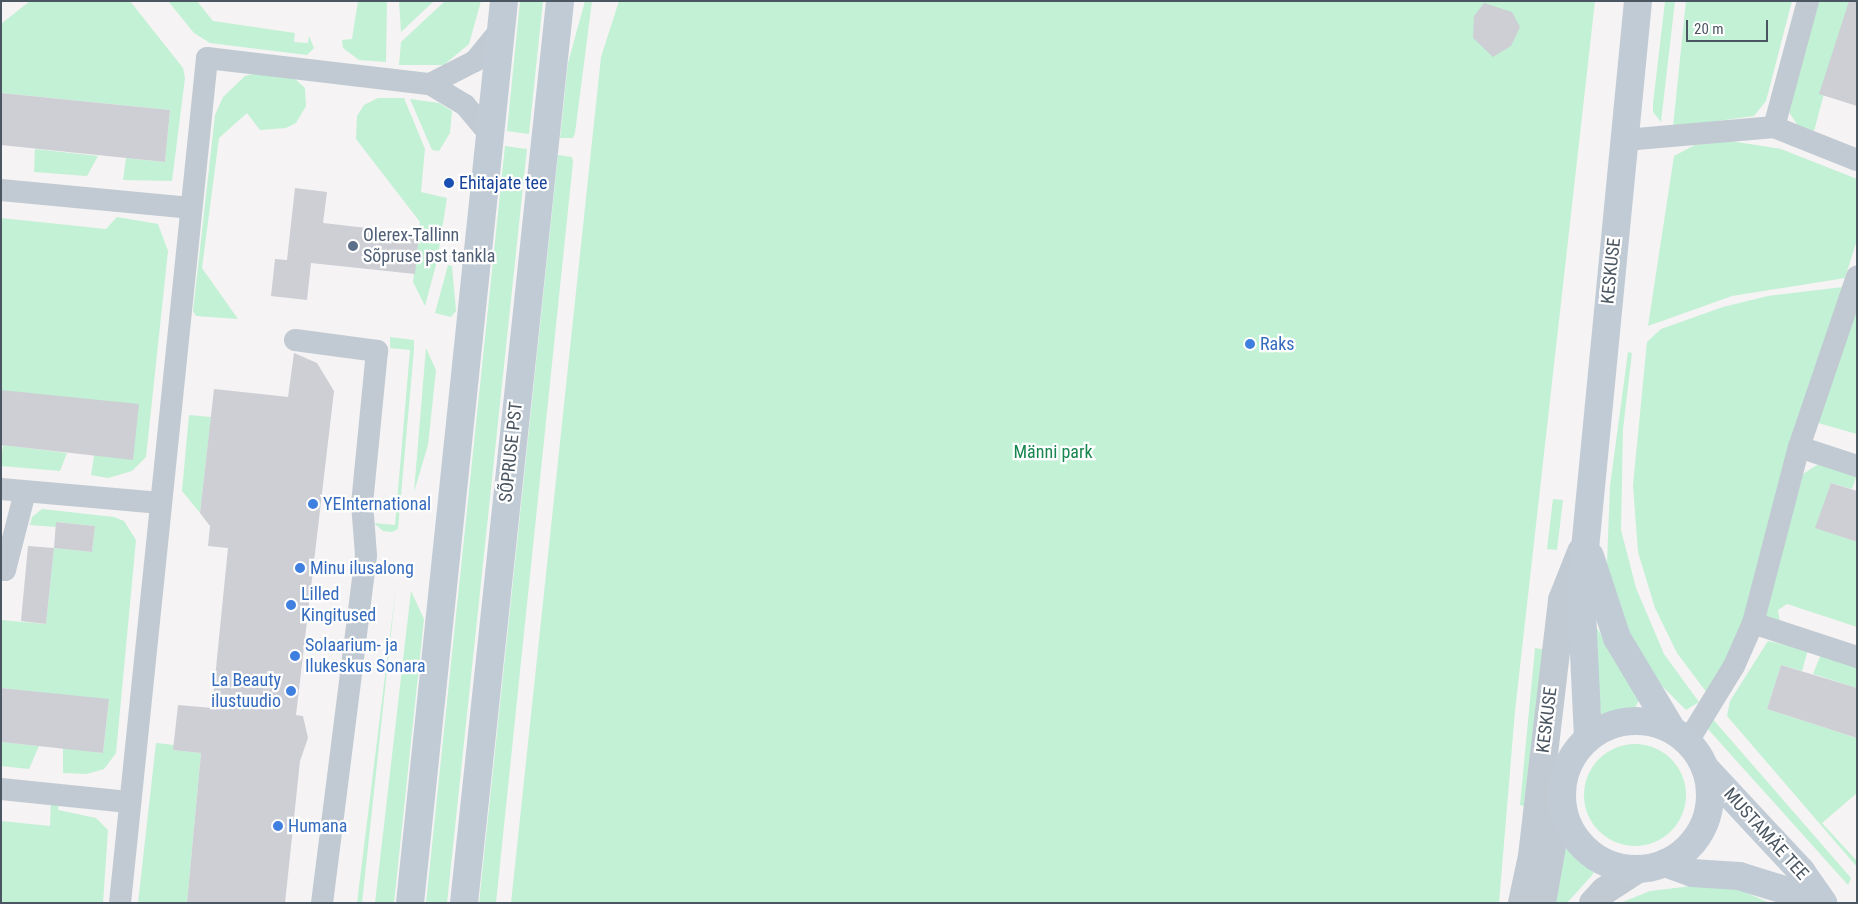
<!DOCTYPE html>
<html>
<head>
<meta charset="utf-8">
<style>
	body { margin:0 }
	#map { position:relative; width:1858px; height:904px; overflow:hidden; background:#f5f3f3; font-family:"Roboto Condensed",sans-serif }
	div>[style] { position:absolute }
	.green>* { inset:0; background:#c3f1d5 }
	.round { border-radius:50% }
	.building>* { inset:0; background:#cdcfd5 }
	.minor>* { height:22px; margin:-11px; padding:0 11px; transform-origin:11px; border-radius:11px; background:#c1cad2 }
	.tertiary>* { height:28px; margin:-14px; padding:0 14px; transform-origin:14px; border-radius:14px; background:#c1cad2 }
	.secondary>* { height:28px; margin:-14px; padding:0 14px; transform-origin:14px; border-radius:14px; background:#c1cbd6 }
	.secondary>.ring { margin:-14px; padding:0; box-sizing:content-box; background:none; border:28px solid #c1cbd6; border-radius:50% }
	.dots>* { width:14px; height:14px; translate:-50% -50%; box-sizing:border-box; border:2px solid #fff; border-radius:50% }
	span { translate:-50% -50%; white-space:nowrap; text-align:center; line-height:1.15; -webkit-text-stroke:4.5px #fff; paint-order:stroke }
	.transit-label { font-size:18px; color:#164399 }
	.left { translate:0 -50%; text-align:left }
	.service-label { font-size:18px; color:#4e5e75 }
	.street-label { font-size:18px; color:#4a5661 }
	.shop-label { font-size:18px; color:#366cbe }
	.right { translate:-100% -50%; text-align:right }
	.park-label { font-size:18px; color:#17864f }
	.frame { position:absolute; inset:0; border:2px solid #4a5661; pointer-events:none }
	.scale { position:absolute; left:1686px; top:20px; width:82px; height:22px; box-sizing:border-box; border:2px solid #4a5661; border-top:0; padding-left:6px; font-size:15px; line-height:18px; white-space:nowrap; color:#4a5661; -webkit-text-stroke:4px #fff; paint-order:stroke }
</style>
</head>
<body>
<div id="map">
	<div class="green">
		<i style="clip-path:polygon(30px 1px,130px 1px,183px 68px,185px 78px,172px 181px,123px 180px,126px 158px,165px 162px,170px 110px,1px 93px,1px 24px)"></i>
		<i style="clip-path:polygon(168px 1px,197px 1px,213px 21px,295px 33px,294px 42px,308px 43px,309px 36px,314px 48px,307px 55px,210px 43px,194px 33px)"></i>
		<i style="clip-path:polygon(358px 1px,387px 1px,386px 62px,359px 60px,343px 48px,342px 40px,352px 39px)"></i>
		<i style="clip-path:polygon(399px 1px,434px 1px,401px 32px)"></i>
		<i style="clip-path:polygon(445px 1px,481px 1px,469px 44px,444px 65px,399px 65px,401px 42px)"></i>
		<i style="clip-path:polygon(520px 1px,543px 1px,529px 134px,507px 131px)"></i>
		<i style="clip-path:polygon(585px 1px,592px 1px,575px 133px,573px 138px,560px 138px,568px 63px)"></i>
		<i style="clip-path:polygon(619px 1px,1595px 1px,1515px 711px,1499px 903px,511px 903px,601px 57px)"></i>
		<i style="clip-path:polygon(1665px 1px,1675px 1px,1661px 122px,1653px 112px,1653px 104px)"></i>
		<i style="clip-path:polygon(1686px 1px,1792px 1px,1766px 101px,1754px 116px,1673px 127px)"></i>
		<i style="clip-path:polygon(1815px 1px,1849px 1px,1814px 131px,1798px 126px,1789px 112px)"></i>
		<i style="clip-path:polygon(253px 74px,294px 78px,305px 88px,306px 106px,296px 123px,286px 128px,260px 130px,247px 113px,219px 138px,202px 268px,238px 319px,196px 316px,193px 311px,215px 115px,223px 97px,245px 76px)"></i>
		<i style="clip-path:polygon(378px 98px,404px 98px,425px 149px,421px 192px,447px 198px,437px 261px,425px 306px,413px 282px,420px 222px,356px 139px,357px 116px,364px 105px)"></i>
		<i style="clip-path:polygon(410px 99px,439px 103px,452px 111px,450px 133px,439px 151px,432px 150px)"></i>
		<i style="clip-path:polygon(1730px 141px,1781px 149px,1857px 179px,1857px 240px,1845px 278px,1732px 296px,1648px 326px,1674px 156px,1695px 145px)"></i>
		<i style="clip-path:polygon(505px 146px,527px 149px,447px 903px,426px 903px)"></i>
		<i style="clip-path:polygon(35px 149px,98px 156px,87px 176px,34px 172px)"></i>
		<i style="clip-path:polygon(558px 155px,572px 157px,573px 162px,519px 681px,496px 903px,479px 903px)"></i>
		<i style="clip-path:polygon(117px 217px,158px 224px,168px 251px,146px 457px,132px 471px,108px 478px,91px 475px,94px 456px,1px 390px,1px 218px,106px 229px)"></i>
		<i style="clip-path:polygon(448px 265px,452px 266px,456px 311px,451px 317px,435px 313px)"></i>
		<i style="clip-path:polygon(1843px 287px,1741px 635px,1707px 693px,1677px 653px,1655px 608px,1638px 552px,1633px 485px,1647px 342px,1661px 329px,1723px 307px,1768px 296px)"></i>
		<i style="clip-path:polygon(1857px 304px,1857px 434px,1818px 423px)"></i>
		<i style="clip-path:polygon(390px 337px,414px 340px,414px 349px,398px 529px,392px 532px,383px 531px,374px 523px,395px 525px,410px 350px,390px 348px)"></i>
		<i style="clip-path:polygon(426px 348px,436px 370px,428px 445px,414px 492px)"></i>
		<i style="clip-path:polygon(1628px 352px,1632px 353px,1623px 429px,1621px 530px,1636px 588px,1664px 654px,1699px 702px,1686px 710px,1649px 673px,1615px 605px,1607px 563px,1610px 486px)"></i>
		<i style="clip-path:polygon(189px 415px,211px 417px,200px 513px,182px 491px)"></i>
		<i style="clip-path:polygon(3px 445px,67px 453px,60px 471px,1px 466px)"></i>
		<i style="clip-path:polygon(1830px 464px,1857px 474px,1852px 489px,1831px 483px,1816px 528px,1857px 542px,1857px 627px,1787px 604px,1778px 610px,1780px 623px,1767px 620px,1765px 613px,1803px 474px,1817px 465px)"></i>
		<i style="clip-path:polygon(1553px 499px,1563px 500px,1557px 550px,1547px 549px)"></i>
		<i style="clip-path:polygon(42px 509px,114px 517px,124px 521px,136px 540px,116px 753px,104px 769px,87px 774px,63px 773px,63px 748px,103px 753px,109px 700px,1px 688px,1px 620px,46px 624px,54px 548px,92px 552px,95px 526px,57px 522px,56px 527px,30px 525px,32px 517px)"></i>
		<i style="clip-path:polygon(396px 587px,362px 903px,357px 903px)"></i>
		<i style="clip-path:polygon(411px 591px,424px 619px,394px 903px,375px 903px)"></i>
		<i style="clip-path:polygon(1597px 628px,1639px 700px,1635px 708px,1601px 714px,1589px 629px)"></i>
		<i style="clip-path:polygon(1768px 641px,1808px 650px,1802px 671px,1781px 665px,1767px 709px,1857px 738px,1857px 793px,1822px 823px,1857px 861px,1857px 867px,1727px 716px,1730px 701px)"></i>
		<i style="clip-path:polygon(1535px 648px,1546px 650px,1528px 807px,1520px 805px)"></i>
		<i style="clip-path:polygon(1821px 654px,1857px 665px,1857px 688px,1813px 674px)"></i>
		<i style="clip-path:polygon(1711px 717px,1851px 878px,1848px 885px,1707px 728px)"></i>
		<i style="clip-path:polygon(1px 742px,39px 746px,29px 769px,1px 766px)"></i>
		<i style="clip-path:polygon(156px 743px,174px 745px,173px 750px,201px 753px,187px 903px,138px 903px)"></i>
		<i class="round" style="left:1584px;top:744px;width:102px;height:102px"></i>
		<i style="clip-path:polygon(51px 801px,59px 803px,58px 810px,96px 818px,108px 830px,103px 903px,1px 903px,1px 821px,50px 826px)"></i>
		<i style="clip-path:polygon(1564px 847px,1594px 873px,1567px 903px,1553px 903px)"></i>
		<i style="clip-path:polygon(1692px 886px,1733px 887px,1770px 903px,1620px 903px,1650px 891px)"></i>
	</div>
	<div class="building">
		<i style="clip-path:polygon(1849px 1px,1857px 1px,1857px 106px,1819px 94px)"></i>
		<i style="clip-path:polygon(1484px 3px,1512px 12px,1520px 27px,1511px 46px,1493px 57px,1473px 38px,1474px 16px)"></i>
		<i style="clip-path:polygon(1px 93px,170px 110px,165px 162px,1px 145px)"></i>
		<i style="clip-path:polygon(295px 188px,327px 192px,323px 223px,419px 234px,415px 274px,311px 263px,307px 300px,271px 296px,275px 259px,287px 260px)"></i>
		<i style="clip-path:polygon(294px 353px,317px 363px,334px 391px,296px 715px,303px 716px,308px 738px,300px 761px,285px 903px,187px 903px,201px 753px,173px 750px,178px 705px,212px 708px,228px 548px,208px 546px,210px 526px,200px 513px,214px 389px,288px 397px)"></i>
		<i style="clip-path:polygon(1px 390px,139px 404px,133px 460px,1px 445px)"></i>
		<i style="clip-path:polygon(1831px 483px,1857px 491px,1857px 542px,1815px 528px)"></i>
		<i style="clip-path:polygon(56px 522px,95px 526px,92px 552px,54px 548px)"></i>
		<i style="clip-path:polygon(28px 546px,54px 548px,46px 624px,21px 621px)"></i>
		<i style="clip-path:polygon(1781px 665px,1857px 688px,1857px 738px,1767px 709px)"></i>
		<i style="clip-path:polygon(1px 688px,109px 699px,103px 753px,1px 742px)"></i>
	</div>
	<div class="minor">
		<i style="left:430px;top:84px;width:51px;rotate:-27.1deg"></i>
		<i style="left:475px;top:61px;width:41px;rotate:-50.9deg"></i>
		<i style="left:1774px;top:127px;width:131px;rotate:-74.9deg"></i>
		<i style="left:1625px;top:140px;width:150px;rotate:-5deg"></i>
		<i style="left:1774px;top:127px;width:89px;rotate:21.7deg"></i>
		<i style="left:1px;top:190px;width:190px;rotate:5.4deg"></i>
		<i style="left:295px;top:340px;width:83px;rotate:7.6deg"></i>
		<i style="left:377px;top:351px;width:153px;rotate:95.6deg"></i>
		<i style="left:362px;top:503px;width:52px;rotate:85.6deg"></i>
		<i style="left:366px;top:555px;width:351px;rotate:97.2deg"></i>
		<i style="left:1799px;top:447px;width:61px;rotate:18.1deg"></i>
		<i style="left:1px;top:489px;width:160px;rotate:5deg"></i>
		<i style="left:1px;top:569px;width:4px;rotate:14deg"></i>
		<i style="left:5px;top:570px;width:81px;rotate:-75.6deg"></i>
		<i style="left:1753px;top:623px;width:109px;rotate:18.1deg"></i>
		<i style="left:1688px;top:741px;width:88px;rotate:-58.5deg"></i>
		<i style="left:1734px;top:666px;width:47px;rotate:-66.2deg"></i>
		<i style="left:1753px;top:623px;width:182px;rotate:-75.4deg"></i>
		<i style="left:1799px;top:447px;width:180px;rotate:-71.2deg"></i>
		<i style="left:1px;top:789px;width:128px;rotate:5.8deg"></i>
		<i style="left:120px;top:903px;width:849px;rotate:-84.12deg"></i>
		<i style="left:207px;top:58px;width:225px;rotate:6.7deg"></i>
		<i style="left:430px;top:84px;width:41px;rotate:31deg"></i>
		<i style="left:465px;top:105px;width:40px;rotate:50deg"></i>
	</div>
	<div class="tertiary">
		<i style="left:1522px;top:903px;width:48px;rotate:-78deg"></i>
		<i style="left:1532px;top:856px;width:258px;rotate:-83.3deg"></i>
		<i style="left:1562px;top:600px;width:52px;rotate:-68.4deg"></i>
		<i style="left:1542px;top:903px;width:116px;rotate:-80deg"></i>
		<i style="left:1593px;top:903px;width:16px;rotate:-47deg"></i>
		<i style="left:1604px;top:891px;width:40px;rotate:-32.9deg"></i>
	</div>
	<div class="secondary">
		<i style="left:1590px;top:556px;width:86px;rotate:71.8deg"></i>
		<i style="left:1617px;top:638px;width:107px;rotate:59.1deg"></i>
		<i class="ring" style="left:1562px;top:721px;width:120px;height:120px"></i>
		<i style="left:1588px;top:738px;width:148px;rotate:-92.7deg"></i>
		<i style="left:1581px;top:590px;width:592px;rotate:-84.47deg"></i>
		<i style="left:1705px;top:768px;width:141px;rotate:47deg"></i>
		<i style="left:1801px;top:871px;width:39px;rotate:55deg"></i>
		<i style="left:1665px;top:863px;width:29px;rotate:20deg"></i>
		<i style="left:1692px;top:873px;width:47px;rotate:3.7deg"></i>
		<i style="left:1739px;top:876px;width:54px;rotate:17.1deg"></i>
		<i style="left:1791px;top:892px;width:23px;rotate:29deg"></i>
		<i style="left:410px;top:903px;width:907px;rotate:-84.05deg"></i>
		<i style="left:464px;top:903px;width:907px;rotate:-83.92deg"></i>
	</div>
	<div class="dots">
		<i style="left:449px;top:183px;background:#1a4fb4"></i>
		<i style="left:353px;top:246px;background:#5c6f8a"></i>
		<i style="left:1250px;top:344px;background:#3f7fe0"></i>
		<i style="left:313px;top:504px;background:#3f7fe0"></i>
		<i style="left:300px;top:568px;background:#3f7fe0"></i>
		<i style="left:291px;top:605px;background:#3f7fe0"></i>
		<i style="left:295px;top:656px;background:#3f7fe0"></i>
		<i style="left:291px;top:691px;background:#3f7fe0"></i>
		<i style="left:278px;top:826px;background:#3f7fe0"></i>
	</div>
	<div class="transit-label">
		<span class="left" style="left:459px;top:183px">Ehitajate tee</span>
	</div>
	<div class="service-label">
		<span class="left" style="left:363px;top:246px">Olerex-Tallinn<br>Sõpruse pst tankla</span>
	</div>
	<div class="street-label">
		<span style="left:1611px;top:271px;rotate:-84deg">KESKUSE</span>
		<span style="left:511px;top:452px;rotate:-84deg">SÕPRUSE PST</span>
		<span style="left:1547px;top:720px;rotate:-83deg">KESKUSE</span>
		<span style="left:1766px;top:834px;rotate:48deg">MUSTAMÄE TEE</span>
	</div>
	<div class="shop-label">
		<span class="left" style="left:1260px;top:344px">Raks</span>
		<span class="left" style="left:323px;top:504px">YEInternational</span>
		<span class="left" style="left:310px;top:568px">Minu ilusalong</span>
		<span class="left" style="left:301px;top:605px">Lilled<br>Kingitused</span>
		<span class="left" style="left:305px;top:656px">Solaarium- ja<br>Ilukeskus Sonara</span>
		<span class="right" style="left:281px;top:691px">La Beauty<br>ilustuudio</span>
		<span class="left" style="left:288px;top:826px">Humana</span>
	</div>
	<div class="park-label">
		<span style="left:1053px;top:452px">Männi park</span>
	</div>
	<div class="frame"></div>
	<div class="scale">20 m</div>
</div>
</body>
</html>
